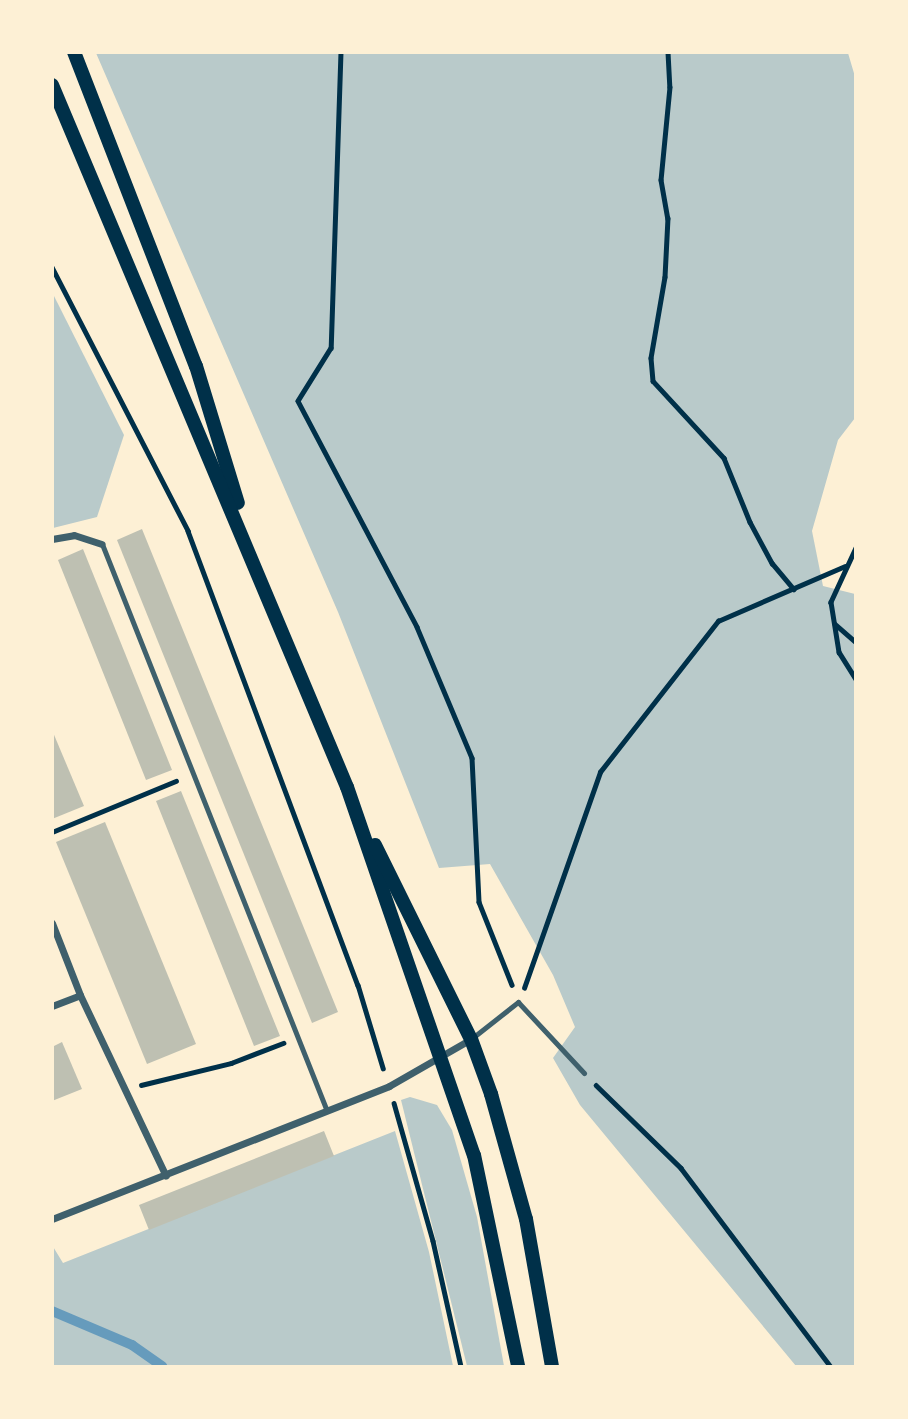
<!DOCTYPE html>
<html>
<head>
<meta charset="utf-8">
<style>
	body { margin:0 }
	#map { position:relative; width:908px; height:1419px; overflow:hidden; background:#fdf0d5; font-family:Cabin,sans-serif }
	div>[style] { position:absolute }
	.green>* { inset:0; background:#b9caca }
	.stream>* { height:10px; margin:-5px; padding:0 5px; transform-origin:5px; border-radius:5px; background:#669bbc }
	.building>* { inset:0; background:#bec0b2 }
	.path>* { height:4.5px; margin:-2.25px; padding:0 2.25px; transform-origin:2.25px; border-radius:2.25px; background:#003049 }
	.service>* { height:5px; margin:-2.5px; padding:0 2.5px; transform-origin:2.5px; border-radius:2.5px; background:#3f606c }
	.minor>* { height:7px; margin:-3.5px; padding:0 3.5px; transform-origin:3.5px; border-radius:3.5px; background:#3f606c }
	.secondary>* { height:14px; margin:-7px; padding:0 7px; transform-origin:7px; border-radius:7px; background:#003049 }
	span { translate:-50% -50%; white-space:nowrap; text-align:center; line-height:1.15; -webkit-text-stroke:7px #fdf0d5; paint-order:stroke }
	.frame { position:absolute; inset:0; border:54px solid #fdf0d5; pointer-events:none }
</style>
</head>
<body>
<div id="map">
	<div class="green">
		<i style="clip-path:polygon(96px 53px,848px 53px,856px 80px,855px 418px,838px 440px,812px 531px,823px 586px,855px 594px,855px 1366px,796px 1366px,580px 1105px,553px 1058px,575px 1027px,553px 975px,490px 864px,439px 868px,338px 612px)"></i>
		<i style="clip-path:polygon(53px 294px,124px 435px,97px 517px,53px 528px)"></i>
		<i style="clip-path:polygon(410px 1097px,437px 1105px,452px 1130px,477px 1217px,504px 1366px,467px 1366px,401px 1100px)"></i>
		<i style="clip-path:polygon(395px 1131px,429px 1252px,453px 1366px,53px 1366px,52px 1245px,63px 1263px)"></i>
	</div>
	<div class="stream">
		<i style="left:52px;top:1311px;width:87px;rotate:23deg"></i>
		<i style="left:132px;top:1345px;width:37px;rotate:35deg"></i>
	</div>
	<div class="building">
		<i style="clip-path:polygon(142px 529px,338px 1012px,312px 1023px,117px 540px)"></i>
		<i style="clip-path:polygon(83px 549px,172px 770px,146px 780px,58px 560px)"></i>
		<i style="clip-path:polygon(52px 730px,84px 806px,52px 819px)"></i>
		<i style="clip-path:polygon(181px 791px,280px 1036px,254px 1046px,156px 801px)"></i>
		<i style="clip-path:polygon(105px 822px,196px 1044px,147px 1064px,56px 842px)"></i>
		<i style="clip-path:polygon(62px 1042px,82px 1089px,52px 1101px,52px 1047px)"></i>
		<i style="clip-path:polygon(324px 1131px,334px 1156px,149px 1230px,139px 1205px)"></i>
	</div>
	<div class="path">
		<i style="left:341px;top:52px;width:296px;rotate:91.9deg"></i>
		<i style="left:331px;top:348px;width:62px;rotate:121.9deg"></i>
		<i style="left:298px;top:401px;width:255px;rotate:62.2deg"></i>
		<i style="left:417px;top:627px;width:142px;rotate:67.2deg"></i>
		<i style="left:472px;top:758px;width:144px;rotate:87.2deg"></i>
		<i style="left:479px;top:902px;width:89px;rotate:68.3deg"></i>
		<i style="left:668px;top:52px;width:35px;rotate:87deg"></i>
		<i style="left:670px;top:87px;width:93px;rotate:95.5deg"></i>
		<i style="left:661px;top:180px;width:39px;rotate:80deg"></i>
		<i style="left:668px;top:218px;width:59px;rotate:92.9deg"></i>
		<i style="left:665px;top:277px;width:82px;rotate:99.8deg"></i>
		<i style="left:651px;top:358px;width:23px;rotate:85deg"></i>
		<i style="left:653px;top:381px;width:105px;rotate:47.3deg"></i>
		<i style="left:724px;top:458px;width:69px;rotate:67.9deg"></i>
		<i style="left:750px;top:522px;width:47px;rotate:61.8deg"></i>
		<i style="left:772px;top:563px;width:34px;rotate:50deg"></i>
		<i style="left:52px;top:267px;width:297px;rotate:62.7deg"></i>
		<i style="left:188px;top:531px;width:485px;rotate:69.5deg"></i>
		<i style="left:358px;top:985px;width:87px;rotate:73.2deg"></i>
		<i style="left:856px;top:548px;width:60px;rotate:114.8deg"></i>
		<i style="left:831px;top:602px;width:51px;rotate:80.9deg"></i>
		<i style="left:839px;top:652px;width:32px;rotate:58deg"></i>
		<i style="left:835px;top:624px;width:28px;rotate:41deg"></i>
		<i style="left:52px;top:832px;width:134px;rotate:-22.4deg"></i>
		<i style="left:524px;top:988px;width:229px;rotate:-70.6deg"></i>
		<i style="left:600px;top:772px;width:192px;rotate:-52deg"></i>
		<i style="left:718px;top:621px;width:138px;rotate:-23.4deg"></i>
		<i style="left:141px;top:1085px;width:93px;rotate:-13.7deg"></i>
		<i style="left:231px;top:1063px;width:56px;rotate:-21deg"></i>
		<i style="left:596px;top:1085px;width:119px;rotate:44.3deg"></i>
		<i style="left:681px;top:1168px;width:248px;rotate:53deg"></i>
		<i style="left:394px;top:1103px;width:143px;rotate:74.2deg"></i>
		<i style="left:433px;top:1241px;width:128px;rotate:77.4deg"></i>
	</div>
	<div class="service">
		<i style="left:102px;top:544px;width:610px;rotate:68.36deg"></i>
		<i style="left:471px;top:1039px;width:60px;rotate:-38.2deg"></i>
		<i style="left:518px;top:1002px;width:97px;rotate:47.1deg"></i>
	</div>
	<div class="minor">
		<i style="left:52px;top:539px;width:22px;rotate:-10deg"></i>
		<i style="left:74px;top:535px;width:29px;rotate:18deg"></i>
		<i style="left:52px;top:923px;width:77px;rotate:68.7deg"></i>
		<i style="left:80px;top:995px;width:200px;rotate:64.6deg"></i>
		<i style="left:52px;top:1006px;width:30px;rotate:-21deg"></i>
		<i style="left:52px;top:1219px;width:362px;rotate:-21.5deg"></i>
		<i style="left:389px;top:1086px;width:95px;rotate:-29.8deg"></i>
	</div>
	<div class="secondary">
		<i style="left:74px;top:52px;width:337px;rotate:68.8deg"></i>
		<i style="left:196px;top:366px;width:143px;rotate:73deg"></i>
		<i style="left:52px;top:85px;width:761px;rotate:67.21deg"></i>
		<i style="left:347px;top:787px;width:389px;rotate:71deg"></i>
		<i style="left:474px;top:1155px;width:216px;rotate:78.2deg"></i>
		<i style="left:375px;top:845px;width:216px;rotate:63.7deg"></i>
		<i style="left:471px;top:1039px;width:59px;rotate:70deg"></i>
		<i style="left:491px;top:1094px;width:130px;rotate:74.4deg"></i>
		<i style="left:526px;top:1219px;width:149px;rotate:80deg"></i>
	</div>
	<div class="frame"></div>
</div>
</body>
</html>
